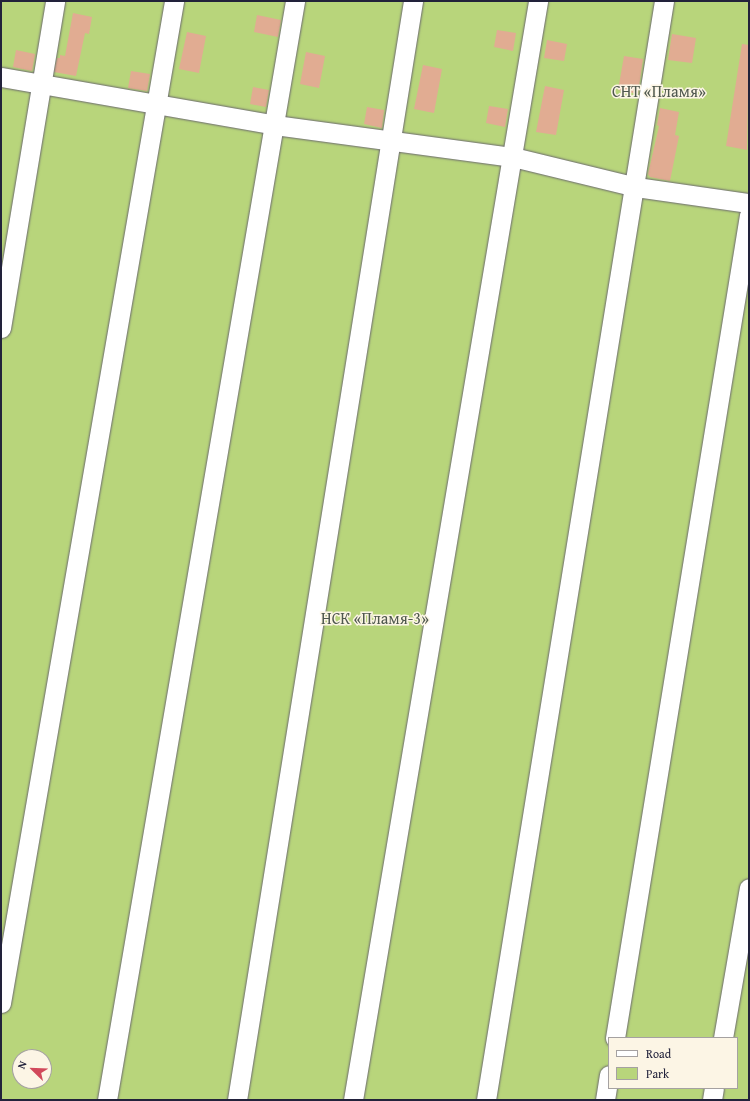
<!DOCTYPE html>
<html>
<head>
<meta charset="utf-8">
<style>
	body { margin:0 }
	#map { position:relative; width:750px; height:1101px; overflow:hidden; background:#f0e9ce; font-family:"Gentium Book Plus",serif }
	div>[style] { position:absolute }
	.green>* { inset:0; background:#b8d57b }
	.building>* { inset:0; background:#e1ac92 }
	.roads { filter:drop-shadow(0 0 1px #6a686e) drop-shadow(0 0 1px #6a686e) }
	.minor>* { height:19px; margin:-9.5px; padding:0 9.5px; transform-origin:9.5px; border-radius:9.5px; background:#fff }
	span { translate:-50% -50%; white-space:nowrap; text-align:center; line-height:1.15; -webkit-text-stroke:3px #fcf5e5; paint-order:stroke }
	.park-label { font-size:16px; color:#4f584e }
	.frame { position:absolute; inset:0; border:2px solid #22223b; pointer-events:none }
	.legend { position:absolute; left:608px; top:1037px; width:130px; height:52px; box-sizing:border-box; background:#fcf5e5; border:1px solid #a5a1a1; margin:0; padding:5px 7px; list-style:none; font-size:12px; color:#22223b }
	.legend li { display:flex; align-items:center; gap:8px; height:20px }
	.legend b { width:20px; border:1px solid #a5a1a1 }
	.north { position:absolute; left:12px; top:1049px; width:40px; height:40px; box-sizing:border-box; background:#fcf5e5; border:1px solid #a5a1a1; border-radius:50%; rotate:293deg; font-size:11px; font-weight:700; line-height:16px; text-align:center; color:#22223b }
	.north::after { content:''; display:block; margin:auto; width:14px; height:18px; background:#d1495b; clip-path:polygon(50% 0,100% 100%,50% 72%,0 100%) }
</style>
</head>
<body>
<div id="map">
	<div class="green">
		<i style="clip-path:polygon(evenodd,1px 1px,749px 1px,749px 1100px,1px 1100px,1px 1px,609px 1038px,737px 1038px,737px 1088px,609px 1088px,609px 1038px,1px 1px,20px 1057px,44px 1057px,44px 1081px,20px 1081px,20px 1057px)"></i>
	</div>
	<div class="building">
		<i style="clip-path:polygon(73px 13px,92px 17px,89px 34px,85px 33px,76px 76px,54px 72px,57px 58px,60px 58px,60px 55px,65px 56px)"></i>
		<i style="clip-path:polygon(257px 15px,281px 20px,278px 37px,254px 32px)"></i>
		<i style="clip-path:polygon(497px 30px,516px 33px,513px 51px,494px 47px)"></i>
		<i style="clip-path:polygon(187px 32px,206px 36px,199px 73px,179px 69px)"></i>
		<i style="clip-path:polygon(672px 34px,696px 38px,692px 63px,668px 60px)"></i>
		<i style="clip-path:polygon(547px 40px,567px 44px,564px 61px,544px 58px)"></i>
		<i style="clip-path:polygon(742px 44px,749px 45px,747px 150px,726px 146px)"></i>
		<i style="clip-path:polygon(16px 50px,35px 54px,32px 71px,13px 67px)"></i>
		<i style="clip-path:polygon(306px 52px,325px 56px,319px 88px,300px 84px)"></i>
		<i style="clip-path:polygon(624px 56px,643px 59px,638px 94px,618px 90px)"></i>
		<i style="clip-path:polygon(423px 65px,442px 69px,434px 113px,414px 109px)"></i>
		<i style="clip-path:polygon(131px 71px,150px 74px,147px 91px,128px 88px)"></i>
		<i style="clip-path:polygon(545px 86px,564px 90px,556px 135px,536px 132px)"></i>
		<i style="clip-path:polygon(253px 87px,269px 90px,266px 107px,250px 104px)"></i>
		<i style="clip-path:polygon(489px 106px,508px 109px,505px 127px,486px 123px)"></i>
		<i style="clip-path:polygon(367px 107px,384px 110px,382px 128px,364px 124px)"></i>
		<i style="clip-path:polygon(660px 108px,679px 112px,675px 135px,679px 136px,670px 181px,650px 177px,648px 174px,659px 126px,657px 125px)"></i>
	</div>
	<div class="roads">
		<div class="minor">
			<i style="left:1px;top:77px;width:278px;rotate:9.9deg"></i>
			<i style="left:275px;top:125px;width:240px;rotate:7.7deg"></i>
			<i style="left:513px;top:157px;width:127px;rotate:13.7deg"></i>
			<i style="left:636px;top:187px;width:114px;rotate:8.1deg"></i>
			<i style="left:1px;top:328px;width:331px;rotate:-80.6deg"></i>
			<i style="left:1px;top:1003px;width:1017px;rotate:-80.2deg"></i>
			<i style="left:615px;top:1038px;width:834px;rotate:-80.75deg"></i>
			<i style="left:723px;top:1038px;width:152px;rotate:-80.2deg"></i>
			<i style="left:107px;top:1100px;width:1115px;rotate:-80.29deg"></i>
			<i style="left:237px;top:1100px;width:1113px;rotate:-80.9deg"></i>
			<i style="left:353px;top:1100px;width:1114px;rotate:-80.44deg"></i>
			<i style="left:486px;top:1100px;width:1113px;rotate:-80.8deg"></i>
			<i style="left:605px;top:1100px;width:25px;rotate:-81deg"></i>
			<i style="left:712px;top:1100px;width:12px;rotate:-81deg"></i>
		</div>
	</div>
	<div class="park-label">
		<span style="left:659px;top:91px">СНТ «Пламя»</span>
		<span style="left:375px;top:618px">НСК «Пламя-3»</span>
	</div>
	<div class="frame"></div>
	<ul class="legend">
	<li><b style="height:5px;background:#fff"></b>Road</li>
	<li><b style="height:11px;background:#b8d57b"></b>Park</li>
	</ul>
	<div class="north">N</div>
</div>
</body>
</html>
